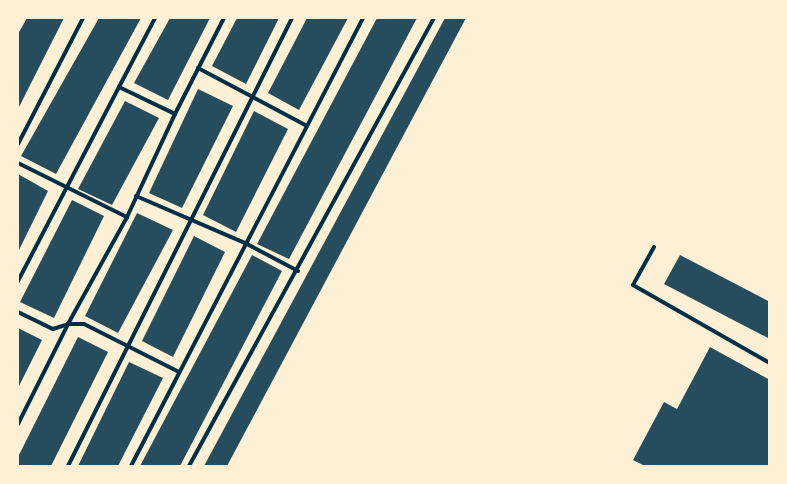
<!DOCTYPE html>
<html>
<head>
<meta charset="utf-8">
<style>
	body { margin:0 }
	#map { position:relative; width:787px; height:484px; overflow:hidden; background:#fdf0d5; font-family:Ubuntu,sans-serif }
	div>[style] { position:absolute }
	.building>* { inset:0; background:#264d5e }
	.service>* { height:4px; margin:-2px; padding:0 2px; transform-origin:2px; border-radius:2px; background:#003049 }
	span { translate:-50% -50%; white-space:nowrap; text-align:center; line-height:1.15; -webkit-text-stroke:5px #fdf0d5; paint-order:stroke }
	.frame { position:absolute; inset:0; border:19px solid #fdf0d5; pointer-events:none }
</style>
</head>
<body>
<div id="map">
	<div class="building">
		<i style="clip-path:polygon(27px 18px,64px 18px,18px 109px,18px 34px)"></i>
		<i style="clip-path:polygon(99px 18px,141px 18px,56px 174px,21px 156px)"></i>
		<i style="clip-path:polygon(170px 18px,210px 18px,168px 100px,134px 83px)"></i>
		<i style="clip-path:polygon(237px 18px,279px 18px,246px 84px,212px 66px)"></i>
		<i style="clip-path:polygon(307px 18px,348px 18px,299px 110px,268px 93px)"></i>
		<i style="clip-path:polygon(377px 18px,417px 18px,289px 259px,257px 244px)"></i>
		<i style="clip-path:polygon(445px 18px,466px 18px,227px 466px,204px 466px)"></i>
		<i style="clip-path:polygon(198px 89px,233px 106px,182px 208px,149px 193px)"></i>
		<i style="clip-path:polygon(125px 101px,159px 118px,112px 205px,78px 189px)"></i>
		<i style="clip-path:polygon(254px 111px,288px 129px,236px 232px,203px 215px)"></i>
		<i style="clip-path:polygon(18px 174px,48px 191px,18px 252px)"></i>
		<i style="clip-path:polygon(72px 200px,104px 216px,54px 318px,20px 302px)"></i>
		<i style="clip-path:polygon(137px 213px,173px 230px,118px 333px,85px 316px)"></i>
		<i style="clip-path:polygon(194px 236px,225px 252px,173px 357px,142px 341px)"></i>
		<i style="clip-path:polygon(252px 255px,282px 271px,180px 466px,140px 466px)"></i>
		<i style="clip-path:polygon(680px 255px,770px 302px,770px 339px,664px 284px)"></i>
		<i style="clip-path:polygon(18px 328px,42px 340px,18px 388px)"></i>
		<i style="clip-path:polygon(78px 337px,108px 352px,51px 466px,18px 466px,18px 457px)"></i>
		<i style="clip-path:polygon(710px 347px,770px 380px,770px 466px,645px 466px,633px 460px,664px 402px,677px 409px)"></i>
		<i style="clip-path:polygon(129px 362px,163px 378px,118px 466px,78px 466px)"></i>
	</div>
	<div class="service">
		<i style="left:198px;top:68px;width:123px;rotate:28deg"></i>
		<i style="left:119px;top:87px;width:78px;rotate:-62.4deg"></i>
		<i style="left:18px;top:144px;width:142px;rotate:-62.7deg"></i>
		<i style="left:18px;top:163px;width:122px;rotate:26.4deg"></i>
		<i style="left:136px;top:196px;width:119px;rotate:23.3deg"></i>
		<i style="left:245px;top:243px;width:60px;rotate:27.8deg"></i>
		<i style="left:654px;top:247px;width:43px;rotate:118.9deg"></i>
		<i style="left:633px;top:285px;width:158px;rotate:29.7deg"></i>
		<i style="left:18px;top:281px;width:219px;rotate:-62.5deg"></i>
		<i style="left:119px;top:87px;width:62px;rotate:25.7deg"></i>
		<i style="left:18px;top:312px;width:39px;rotate:26deg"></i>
		<i style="left:53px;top:329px;width:16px;rotate:-18deg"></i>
		<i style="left:68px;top:324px;width:16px"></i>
		<i style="left:84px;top:324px;width:106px;rotate:26.8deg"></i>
		<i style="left:18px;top:424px;width:112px;rotate:-63.4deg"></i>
		<i style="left:68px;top:324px;width:122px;rotate:-61.1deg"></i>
		<i style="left:127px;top:217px;width:114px;rotate:-65deg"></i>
		<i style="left:175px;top:114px;width:108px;rotate:-63deg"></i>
		<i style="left:68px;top:466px;width:501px;rotate:-63.43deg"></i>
		<i style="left:131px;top:466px;width:505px;rotate:-62.62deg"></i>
		<i style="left:189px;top:466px;width:511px;rotate:-61.33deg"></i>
	</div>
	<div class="frame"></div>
</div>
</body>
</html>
